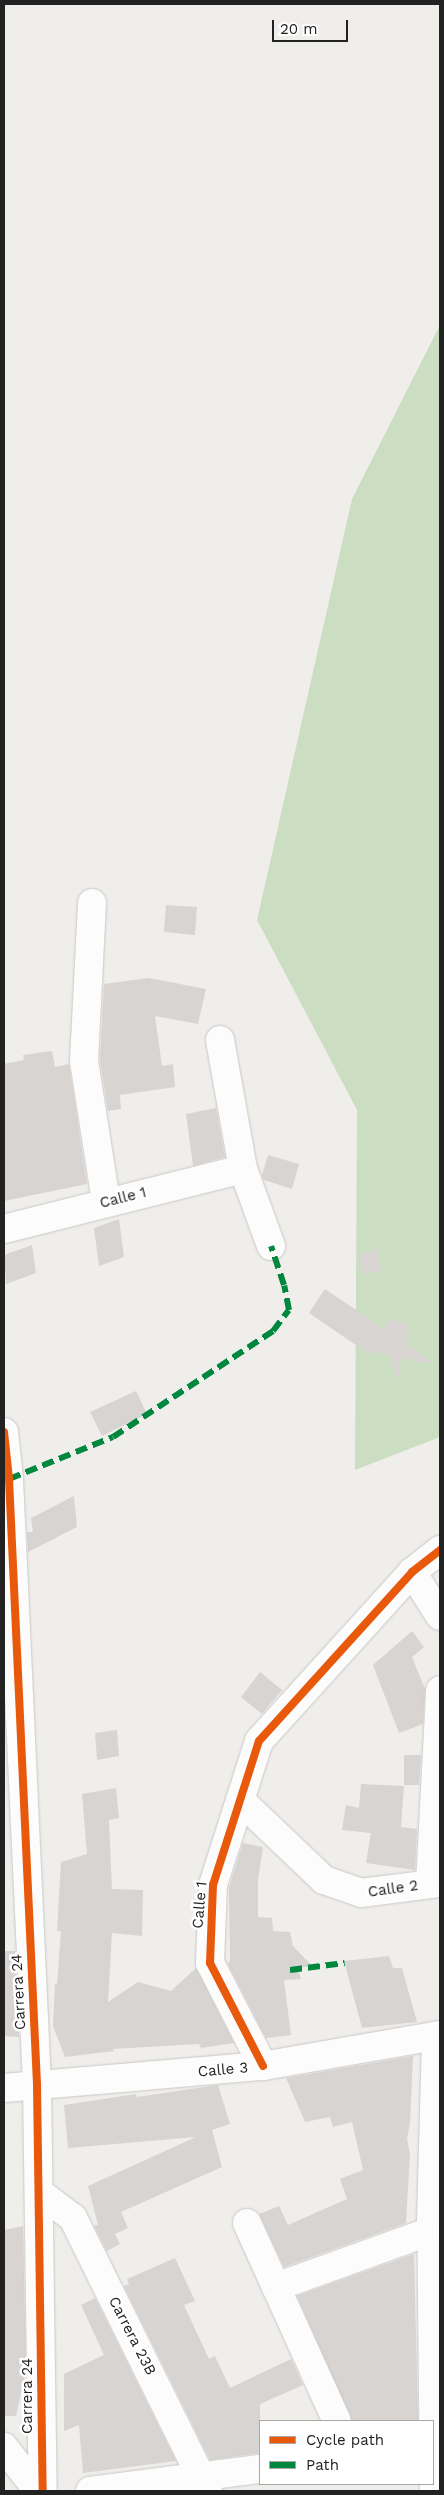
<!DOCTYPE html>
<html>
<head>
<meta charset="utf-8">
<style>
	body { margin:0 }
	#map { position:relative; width:444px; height:2495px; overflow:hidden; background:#f0eeeb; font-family:"Work Sans",sans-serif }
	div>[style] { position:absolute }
	.forest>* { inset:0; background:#cbdec1 }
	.building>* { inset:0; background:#d7d4d2 }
	.roads { filter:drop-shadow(0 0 1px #c9c8c7) drop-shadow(0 0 1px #c9c8c7) }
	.minor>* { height:28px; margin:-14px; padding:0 14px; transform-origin:14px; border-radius:14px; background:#fdfcfc }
	.quiet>* { height:6px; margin-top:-3px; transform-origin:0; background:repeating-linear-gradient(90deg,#00873e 0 12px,transparent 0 18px) }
	.cycleway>* { height:8px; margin:-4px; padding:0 4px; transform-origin:4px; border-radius:4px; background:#e8590c }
	span { translate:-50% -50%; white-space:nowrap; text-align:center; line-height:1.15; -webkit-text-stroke:5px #fff; paint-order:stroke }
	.street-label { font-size:15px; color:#222 }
	.frame { position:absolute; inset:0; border:5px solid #222; pointer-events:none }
	.legend { position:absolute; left:259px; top:2420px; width:175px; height:65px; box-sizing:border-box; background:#fff; border:1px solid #a7a7a7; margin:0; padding:6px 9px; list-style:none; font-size:15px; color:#222 }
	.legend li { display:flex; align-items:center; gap:10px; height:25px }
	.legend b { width:25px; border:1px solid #a7a7a7 }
	.scale { position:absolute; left:272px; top:20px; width:76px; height:22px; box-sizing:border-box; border:2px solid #222; border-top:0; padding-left:6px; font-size:15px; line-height:18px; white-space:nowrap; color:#222; -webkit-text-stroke:4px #fff; paint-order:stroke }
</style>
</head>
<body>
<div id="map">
	<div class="forest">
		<i style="clip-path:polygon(440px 325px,440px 1437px,355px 1470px,357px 1110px,257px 920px,352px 499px)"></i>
	</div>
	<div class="building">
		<i style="clip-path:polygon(166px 905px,197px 907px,195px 935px,164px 932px)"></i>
		<i style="clip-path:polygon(149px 978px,206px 989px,198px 1024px,155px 1016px,162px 1066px,173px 1064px,175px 1087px,120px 1095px,121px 1109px,108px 1111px,100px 1060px,104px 984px)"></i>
		<i style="clip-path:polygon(52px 1051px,55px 1067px,69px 1064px,87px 1184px,4px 1201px,4px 1064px,24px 1060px,23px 1055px)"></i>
		<i style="clip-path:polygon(216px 1108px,225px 1157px,193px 1166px,186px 1114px)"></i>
		<i style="clip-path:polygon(268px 1155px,299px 1164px,292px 1189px,264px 1180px,262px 1175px)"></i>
		<i style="clip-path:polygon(119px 1219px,124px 1257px,99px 1266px,94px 1228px)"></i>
		<i style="clip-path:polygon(32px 1245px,36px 1273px,6px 1284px,4px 1255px)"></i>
		<i style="clip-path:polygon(376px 1249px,382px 1270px,364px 1275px,357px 1255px)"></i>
		<i style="clip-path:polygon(325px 1289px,384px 1329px,387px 1319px,410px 1324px,406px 1344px,436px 1365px,402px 1358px,397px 1381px,389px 1355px,363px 1350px,309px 1313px)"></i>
		<i style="clip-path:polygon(136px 1391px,147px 1414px,102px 1436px,90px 1412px)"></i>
		<i style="clip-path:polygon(74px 1496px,77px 1527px,28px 1552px,27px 1532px,33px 1532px,31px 1518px)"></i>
		<i style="clip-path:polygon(412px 1631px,424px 1647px,412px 1657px,425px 1689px,423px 1724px,399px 1733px,373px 1665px)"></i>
		<i style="clip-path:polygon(260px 1672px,282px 1690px,262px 1714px,241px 1697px)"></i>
		<i style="clip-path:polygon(117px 1730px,119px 1756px,97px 1760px,95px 1733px)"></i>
		<i style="clip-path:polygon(404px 1755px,421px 1755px,419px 1785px,404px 1785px)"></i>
		<i style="clip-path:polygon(361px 1784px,404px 1786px,401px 1827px,417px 1829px,415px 1870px,366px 1863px,371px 1833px,342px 1830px,346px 1805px,359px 1808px)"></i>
		<i style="clip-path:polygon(116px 1788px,119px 1818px,109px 1820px,112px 1889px,143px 1890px,142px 1936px,112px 1933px,108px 2002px,138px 1982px,171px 1991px,196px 1968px,234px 2043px,201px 2048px,199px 2044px,113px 2049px,114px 2051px,65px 2057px,53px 2026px,55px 1984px,57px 1984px,61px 1931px,57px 1931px,61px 1862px,87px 1854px,82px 1794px)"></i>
		<i style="clip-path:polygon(243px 1843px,263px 1847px,258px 1880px,258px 1917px,272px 1918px,273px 1931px,290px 1932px,293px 1946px,313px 1967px,297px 1967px,301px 1979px,284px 1980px,291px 2035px,266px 2038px,228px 1964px,230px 1960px,229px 1888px)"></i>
		<i style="clip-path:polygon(4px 1951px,15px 1951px,19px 2037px,4px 2036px)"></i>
		<i style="clip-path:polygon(389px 1956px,393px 1968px,402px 1968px,417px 2022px,362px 2028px,344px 1961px)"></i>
		<i style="clip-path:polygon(413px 2056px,410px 2123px,407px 2139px,410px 2154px,406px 2223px,284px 2267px,259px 2214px,279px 2206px,288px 2225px,347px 2199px,340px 2179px,363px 2170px,352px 2122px,333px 2127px,330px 2117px,305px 2122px,286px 2078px)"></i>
		<i style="clip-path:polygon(218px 2085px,230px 2124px,212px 2130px,222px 2167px,121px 2212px,128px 2228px,115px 2234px,120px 2244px,107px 2251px,94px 2226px,98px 2225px,88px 2186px,196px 2137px,68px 2148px,64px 2105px,136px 2094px,137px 2097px)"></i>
		<i style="clip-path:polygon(23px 2226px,26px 2370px,16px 2416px,4px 2416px,4px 2230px)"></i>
		<i style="clip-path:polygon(414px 2254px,418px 2421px,352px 2421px,297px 2296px)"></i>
		<i style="clip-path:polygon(175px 2258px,195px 2301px,184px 2305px,209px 2359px,215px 2356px,230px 2388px,291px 2359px,303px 2385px,260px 2404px,260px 2453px,210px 2460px,124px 2286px,129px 2284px,127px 2279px)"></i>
		<i style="clip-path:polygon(95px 2298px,176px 2461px,83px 2473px,79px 2425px,64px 2431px,64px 2374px,104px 2355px,81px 2305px)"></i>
	</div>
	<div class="roads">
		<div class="minor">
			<i style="left:92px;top:903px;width:158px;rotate:92.9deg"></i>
			<i style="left:84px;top:1061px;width:143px;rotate:81.1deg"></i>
			<i style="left:220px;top:1040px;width:131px;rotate:79.9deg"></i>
			<i style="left:243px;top:1169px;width:82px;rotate:70deg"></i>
			<i style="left:4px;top:1229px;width:246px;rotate:-14.1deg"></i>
			<i style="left:4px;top:1432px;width:47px;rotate:83.9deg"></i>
			<i style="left:9px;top:1479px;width:607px;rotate:87.35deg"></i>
			<i style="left:37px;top:2085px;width:406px;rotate:89.2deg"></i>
			<i style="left:412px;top:1572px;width:52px;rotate:57.5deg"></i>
			<i style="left:240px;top:1800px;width:116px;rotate:43.6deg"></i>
			<i style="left:324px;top:1880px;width:39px;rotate:19deg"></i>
			<i style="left:361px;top:1893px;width:80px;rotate:-7.2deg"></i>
			<i style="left:430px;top:1884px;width:194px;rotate:-87deg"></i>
			<i style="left:263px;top:2066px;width:116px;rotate:-117.2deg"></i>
			<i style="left:210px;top:1963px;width:78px;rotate:-87.8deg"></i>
			<i style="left:213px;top:1885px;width:151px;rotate:-72.3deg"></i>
			<i style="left:259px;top:1741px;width:228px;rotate:-47.8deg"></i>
			<i style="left:412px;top:1572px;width:36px;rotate:-38deg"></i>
			<i style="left:4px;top:2088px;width:260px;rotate:-4.9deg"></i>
			<i style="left:263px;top:2066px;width:180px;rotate:-9.9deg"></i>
			<i style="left:40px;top:2193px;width:41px;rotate:37.1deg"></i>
			<i style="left:73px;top:2218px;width:305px;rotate:63.7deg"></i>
			<i style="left:247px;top:2223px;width:217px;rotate:65.6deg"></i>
			<i style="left:276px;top:2287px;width:165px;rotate:-19.9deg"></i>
			<i style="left:4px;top:2447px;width:56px;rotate:52.3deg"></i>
			<i style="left:90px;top:2491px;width:171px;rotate:-7.4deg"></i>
			<i style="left:434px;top:2491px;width:271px;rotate:-90.6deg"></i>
			<i style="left:431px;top:2220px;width:184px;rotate:-88.4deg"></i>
		</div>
	</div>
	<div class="quiet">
		<i style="left:9px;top:1479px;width:112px;rotate:-22deg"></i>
		<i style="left:113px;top:1437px;width:192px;rotate:-33.5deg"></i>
		<i style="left:273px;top:1331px;width:26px;rotate:-53deg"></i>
		<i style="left:289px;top:1310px;width:25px;rotate:-101deg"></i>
		<i style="left:284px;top:1285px;width:41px;rotate:-108.4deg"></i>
		<i style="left:290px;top:1970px;width:55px;rotate:-7.3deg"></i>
	</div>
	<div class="cycleway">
		<i style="left:4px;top:1432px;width:47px;rotate:83.9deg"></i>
		<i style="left:9px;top:1479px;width:607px;rotate:87.35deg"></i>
		<i style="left:37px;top:2085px;width:406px;rotate:89.2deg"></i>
		<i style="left:263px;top:2066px;width:116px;rotate:-117.2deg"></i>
		<i style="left:210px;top:1963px;width:78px;rotate:-87.8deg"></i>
		<i style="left:213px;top:1885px;width:151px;rotate:-72.3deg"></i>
		<i style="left:259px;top:1741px;width:228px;rotate:-47.8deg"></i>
		<i style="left:412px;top:1572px;width:36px;rotate:-38deg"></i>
	</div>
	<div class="street-label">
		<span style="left:123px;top:1198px;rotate:-14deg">Calle 1</span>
		<span style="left:393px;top:1889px;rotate:-8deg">Calle 2</span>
		<span style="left:200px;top:1905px;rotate:-85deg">Calle 1</span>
		<span style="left:19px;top:1992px;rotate:-93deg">Carrera 24</span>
		<span style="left:223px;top:2070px;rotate:-5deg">Calle 3</span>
		<span style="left:132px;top:2336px;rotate:63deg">Carrera 23B</span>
		<span style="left:28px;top:2396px;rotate:-90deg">Carrera 24</span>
	</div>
	<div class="frame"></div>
	<ul class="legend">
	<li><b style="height:6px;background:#e8590c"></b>Cycle path</li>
	<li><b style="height:6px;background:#00873e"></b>Path</li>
	</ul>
	<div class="scale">20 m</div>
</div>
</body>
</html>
